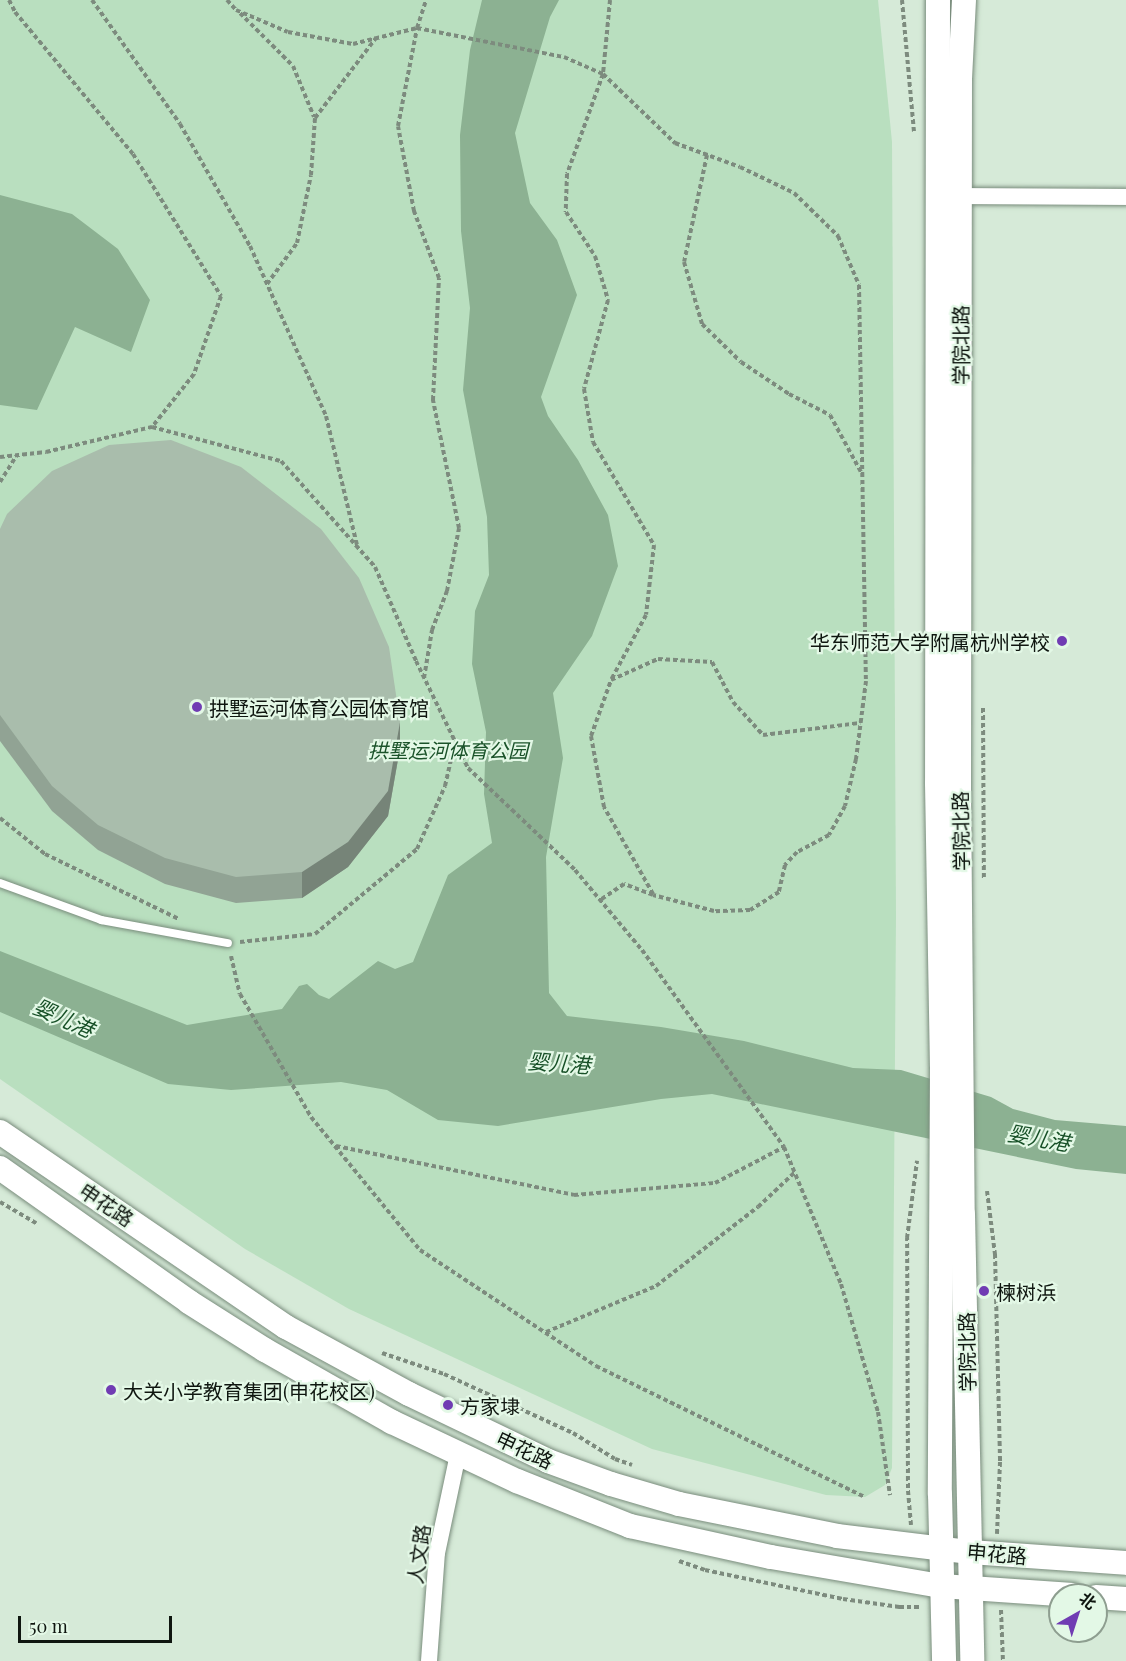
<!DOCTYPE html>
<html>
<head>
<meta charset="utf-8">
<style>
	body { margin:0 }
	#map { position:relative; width:1126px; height:1661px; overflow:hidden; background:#d6ead8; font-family:"Playfair Display","Noto Sans SC",serif }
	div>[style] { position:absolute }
	.green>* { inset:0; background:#b9dfbf }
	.water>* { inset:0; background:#8cb192 }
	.path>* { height:4px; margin-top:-2px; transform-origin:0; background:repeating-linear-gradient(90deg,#7d8b7e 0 4.5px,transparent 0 7.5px) }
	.roads { filter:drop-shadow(0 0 2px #798c7c) drop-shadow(0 0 2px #798c7c) }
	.lane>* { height:8px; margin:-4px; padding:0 4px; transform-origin:4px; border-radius:4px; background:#fff }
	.street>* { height:16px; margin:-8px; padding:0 8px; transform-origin:8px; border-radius:8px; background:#fff }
	.secondary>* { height:24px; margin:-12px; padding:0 12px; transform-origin:12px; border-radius:12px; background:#fff }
	.wall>* { inset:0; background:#91a394 }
	.shaded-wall>* { inset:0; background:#768478 }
	.building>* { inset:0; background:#a9bdac }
	.dots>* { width:16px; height:16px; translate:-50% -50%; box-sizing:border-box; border:3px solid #e3f8e6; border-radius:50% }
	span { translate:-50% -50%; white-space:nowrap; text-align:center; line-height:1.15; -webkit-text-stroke:4.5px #e3f8e6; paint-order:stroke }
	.street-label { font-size:20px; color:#0f1610 }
	.poi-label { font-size:20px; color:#0f1610 }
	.right { translate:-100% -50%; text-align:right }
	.left { translate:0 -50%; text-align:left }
	.park-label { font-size:20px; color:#1b532a; font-style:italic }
	.water-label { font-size:21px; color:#175027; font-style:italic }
	.north { position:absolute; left:1048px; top:1583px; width:60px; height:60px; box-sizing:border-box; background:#e3f8e6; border:2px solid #8e9e90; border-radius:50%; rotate:39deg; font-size:16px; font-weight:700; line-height:24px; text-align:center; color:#0f1610 }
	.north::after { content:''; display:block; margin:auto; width:21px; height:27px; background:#703cb3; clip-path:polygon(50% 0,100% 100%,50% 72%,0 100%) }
	.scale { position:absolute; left:18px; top:1616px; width:154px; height:27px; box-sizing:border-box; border:3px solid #0f1610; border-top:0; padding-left:8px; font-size:18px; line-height:21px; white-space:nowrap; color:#0f1610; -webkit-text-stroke:4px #e3f8e6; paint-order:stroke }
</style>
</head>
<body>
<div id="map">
	<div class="green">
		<i style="clip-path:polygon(0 0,878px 0,892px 142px,896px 915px,892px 1468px,885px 1485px,865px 1497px,826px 1495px,652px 1449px,349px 1309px,245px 1249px,0 1079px)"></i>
	</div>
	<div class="water">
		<i style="clip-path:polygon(482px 0,559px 0,550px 17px,515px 133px,530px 203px,557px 240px,577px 295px,541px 397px,548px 416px,578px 460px,608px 515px,618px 566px,592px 636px,553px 693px,563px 758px,546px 857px,549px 993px,567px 1016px,661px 1027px,744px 1041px,853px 1068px,901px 1070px,991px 1097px,1013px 1109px,1055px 1120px,1126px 1126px,1126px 1174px,1076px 1169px,712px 1094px,661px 1099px,498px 1126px,438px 1120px,387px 1090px,341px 1082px,231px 1090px,168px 1084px,0 1012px,0 951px,187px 1025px,282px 1009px,299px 986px,307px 984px,319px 995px,329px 999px,378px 961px,395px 969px,413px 962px,448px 875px,492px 843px,484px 794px,486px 732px,472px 664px,475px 611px,489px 575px,487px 517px,463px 390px,470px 308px,461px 231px,460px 135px,470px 50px)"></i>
		<i style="clip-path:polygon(0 195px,72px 214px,118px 249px,150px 300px,131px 352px,75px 327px,37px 410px,0 405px)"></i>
	</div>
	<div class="path">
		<i style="left:9px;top:0;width:13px;rotate:63deg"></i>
		<i style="left:15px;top:12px;width:185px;rotate:50.3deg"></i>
		<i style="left:133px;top:154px;width:167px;rotate:58.2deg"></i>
		<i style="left:221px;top:296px;width:83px;rotate:109.1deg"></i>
		<i style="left:194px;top:374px;width:68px;rotate:128.4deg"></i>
		<i style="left:92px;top:0;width:152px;rotate:54.6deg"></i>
		<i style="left:180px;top:124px;width:141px;rotate:60.2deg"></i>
		<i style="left:250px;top:246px;width:186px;rotate:65.9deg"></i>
		<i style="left:326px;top:416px;width:133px;rotate:76.5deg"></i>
		<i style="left:227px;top:0;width:13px;rotate:48deg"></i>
		<i style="left:236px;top:10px;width:56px;rotate:22.9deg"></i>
		<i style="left:288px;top:32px;width:66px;rotate:10.5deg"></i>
		<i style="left:353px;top:44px;width:66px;rotate:-14deg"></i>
		<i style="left:417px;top:28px;width:29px;rotate:-72deg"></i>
		<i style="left:610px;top:0;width:74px;rotate:95.4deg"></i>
		<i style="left:603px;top:74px;width:106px;rotate:109.8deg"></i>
		<i style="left:567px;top:174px;width:38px;rotate:92deg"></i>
		<i style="left:566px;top:212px;width:53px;rotate:56.6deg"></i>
		<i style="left:595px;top:256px;width:46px;rotate:73.5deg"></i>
		<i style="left:608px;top:300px;width:92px;rotate:105.1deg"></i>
		<i style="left:584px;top:389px;width:54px;rotate:80.4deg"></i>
		<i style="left:593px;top:442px;width:120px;rotate:59.4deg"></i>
		<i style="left:654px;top:545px;width:70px;rotate:96.5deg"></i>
		<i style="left:646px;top:615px;width:74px;rotate:118.3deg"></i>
		<i style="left:902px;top:0;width:132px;rotate:84.8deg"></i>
		<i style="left:240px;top:13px;width:75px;rotate:45deg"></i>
		<i style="left:293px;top:66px;width:55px;rotate:67.6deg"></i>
		<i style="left:707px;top:155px;width:109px;rotate:102.1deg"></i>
		<i style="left:684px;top:262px;width:65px;rotate:73.8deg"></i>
		<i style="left:702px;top:324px;width:54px;rotate:44.3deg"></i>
		<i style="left:741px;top:362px;width:58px;rotate:33.7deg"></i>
		<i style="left:789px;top:394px;width:46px;rotate:27.1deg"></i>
		<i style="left:830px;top:415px;width:67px;rotate:61.5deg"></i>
		<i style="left:267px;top:284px;width:51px;rotate:-53.8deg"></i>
		<i style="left:297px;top:243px;width:69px;rotate:-78.4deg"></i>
		<i style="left:311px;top:175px;width:57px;rotate:-86deg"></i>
		<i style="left:315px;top:118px;width:101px;rotate:-52.7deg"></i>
		<i style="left:0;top:457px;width:46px;rotate:-6.2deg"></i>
		<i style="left:46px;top:452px;width:109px;rotate:-13.3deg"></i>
		<i style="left:152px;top:427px;width:133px;rotate:14.8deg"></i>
		<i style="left:281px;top:461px;width:142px;rotate:48.4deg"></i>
		<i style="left:375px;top:567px;width:103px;rotate:66.4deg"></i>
		<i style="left:416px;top:661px;width:119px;rotate:64.1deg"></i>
		<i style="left:468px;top:768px;width:148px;rotate:43.6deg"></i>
		<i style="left:575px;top:870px;width:104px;rotate:50.1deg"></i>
		<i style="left:642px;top:950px;width:243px;rotate:54.2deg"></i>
		<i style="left:784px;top:1147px;width:148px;rotate:67.4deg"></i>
		<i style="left:841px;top:1284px;width:133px;rotate:73.9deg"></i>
		<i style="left:878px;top:1412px;width:84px;rotate:81.8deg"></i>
		<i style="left:0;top:482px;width:31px;rotate:-58deg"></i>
		<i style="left:424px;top:678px;width:49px;rotate:-80.5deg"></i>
		<i style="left:432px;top:630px;width:42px;rotate:-69deg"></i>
		<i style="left:447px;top:591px;width:64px;rotate:-79.2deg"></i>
		<i style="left:459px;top:528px;width:131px;rotate:-101.5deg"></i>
		<i style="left:433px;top:400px;width:122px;rotate:-87.2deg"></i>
		<i style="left:439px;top:278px;width:72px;rotate:-110.5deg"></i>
		<i style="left:414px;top:211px;width:86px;rotate:-100.7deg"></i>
		<i style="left:398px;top:126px;width:100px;rotate:-79deg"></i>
		<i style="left:417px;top:28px;width:150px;rotate:11.2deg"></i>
		<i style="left:564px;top:57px;width:43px;rotate:23.6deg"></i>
		<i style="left:603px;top:74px;width:100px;rotate:43.8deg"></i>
		<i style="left:675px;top:143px;width:69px;rotate:20.3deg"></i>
		<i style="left:740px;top:167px;width:60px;rotate:25.7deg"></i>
		<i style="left:794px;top:193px;width:62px;rotate:44.3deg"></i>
		<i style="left:838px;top:236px;width:53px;rotate:66.8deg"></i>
		<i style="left:859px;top:285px;width:396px;rotate:89deg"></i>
		<i style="left:866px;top:681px;width:79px;rotate:97.3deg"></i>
		<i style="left:856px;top:759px;width:48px;rotate:103.2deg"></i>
		<i style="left:845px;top:806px;width:33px;rotate:119deg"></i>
		<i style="left:829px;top:835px;width:36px;rotate:152deg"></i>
		<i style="left:797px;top:852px;width:18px;rotate:133deg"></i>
		<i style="left:785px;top:865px;width:28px;rotate:103deg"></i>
		<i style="left:779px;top:892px;width:34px;rotate:148deg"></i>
		<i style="left:750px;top:910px;width:36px;rotate:178deg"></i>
		<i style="left:714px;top:911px;width:63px;rotate:-165.3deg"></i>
		<i style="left:653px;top:895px;width:31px;rotate:-159deg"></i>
		<i style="left:624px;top:884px;width:29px;rotate:146deg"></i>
		<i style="left:983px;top:708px;width:170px;rotate:89.7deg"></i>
		<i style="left:0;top:818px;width:58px;rotate:38.7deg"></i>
		<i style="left:45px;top:854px;width:149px;rotate:25.9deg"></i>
		<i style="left:653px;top:894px;width:100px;rotate:-119.4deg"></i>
		<i style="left:604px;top:807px;width:72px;rotate:-100.4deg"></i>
		<i style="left:591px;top:736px;width:59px;rotate:-70.3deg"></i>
		<i style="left:611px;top:680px;width:51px;rotate:-24.1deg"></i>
		<i style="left:658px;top:659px;width:54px;rotate:3.2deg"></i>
		<i style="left:712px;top:662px;width:45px;rotate:62.3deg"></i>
		<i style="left:733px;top:702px;width:45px;rotate:47.7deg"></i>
		<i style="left:763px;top:735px;width:98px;rotate:-7.1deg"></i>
		<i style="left:240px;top:942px;width:75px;rotate:-6.1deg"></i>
		<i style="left:315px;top:934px;width:133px;rotate:-39.8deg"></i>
		<i style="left:417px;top:849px;width:69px;rotate:-66deg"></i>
		<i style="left:445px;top:786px;width:45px;rotate:-77.2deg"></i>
		<i style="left:231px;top:956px;width:39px;rotate:77deg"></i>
		<i style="left:240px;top:994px;width:142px;rotate:60deg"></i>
		<i style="left:311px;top:1117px;width:172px;rotate:50.7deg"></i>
		<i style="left:420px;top:1250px;width:211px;rotate:33.4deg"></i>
		<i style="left:596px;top:1366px;width:299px;rotate:26deg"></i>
		<i style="left:336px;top:1146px;width:243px;rotate:11.6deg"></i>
		<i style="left:574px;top:1195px;width:142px;rotate:-4.9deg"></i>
		<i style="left:715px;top:1183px;width:78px;rotate:-27.6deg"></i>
		<i style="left:987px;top:1191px;width:64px;rotate:82.8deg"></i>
		<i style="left:995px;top:1254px;width:208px;rotate:88.6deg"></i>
		<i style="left:1000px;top:1462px;width:72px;rotate:92.4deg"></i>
		<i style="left:0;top:1202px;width:42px;rotate:30.3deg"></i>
		<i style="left:546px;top:1332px;width:119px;rotate:-22.7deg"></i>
		<i style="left:656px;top:1286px;width:129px;rotate:-37.8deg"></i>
		<i style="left:758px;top:1207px;width:50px;rotate:-43.4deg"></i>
		<i style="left:382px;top:1353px;width:65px;rotate:18.7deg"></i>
		<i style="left:444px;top:1374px;width:142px;rotate:24.6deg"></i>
		<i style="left:573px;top:1433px;width:49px;rotate:31.8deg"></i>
		<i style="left:615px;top:1459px;width:18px;rotate:19deg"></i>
		<i style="left:911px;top:1525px;width:37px;rotate:-95deg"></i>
		<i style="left:908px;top:1488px;width:250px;rotate:-90.2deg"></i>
		<i style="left:907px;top:1238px;width:78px;rotate:-82.6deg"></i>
		<i style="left:679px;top:1561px;width:28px;rotate:19deg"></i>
		<i style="left:705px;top:1570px;width:141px;rotate:11.9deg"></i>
		<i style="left:843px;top:1599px;width:57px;rotate:8.1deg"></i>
		<i style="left:899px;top:1607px;width:23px"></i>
		<i style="left:1001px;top:1610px;width:51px;rotate:87.8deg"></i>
	</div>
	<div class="roads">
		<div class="lane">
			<i style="left:0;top:883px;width:108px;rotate:20.1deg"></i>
			<i style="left:101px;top:920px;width:129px;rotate:10.3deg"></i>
		</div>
		<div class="street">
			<i style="left:960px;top:196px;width:166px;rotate:0.3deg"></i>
			<i style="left:429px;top:1661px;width:108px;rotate:-85.8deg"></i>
			<i style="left:437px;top:1553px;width:101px;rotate:-78deg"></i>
		</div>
		<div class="secondary">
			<i style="left:938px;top:0;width:783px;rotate:90.07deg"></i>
			<i style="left:937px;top:783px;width:284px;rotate:89deg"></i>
			<i style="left:942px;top:1067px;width:427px;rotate:90.3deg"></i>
			<i style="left:940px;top:1494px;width:167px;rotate:88.6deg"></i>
			<i style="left:964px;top:0;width:80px;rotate:92.9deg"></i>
			<i style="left:960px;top:80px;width:709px;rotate:90.08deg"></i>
			<i style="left:959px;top:789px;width:425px;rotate:89.5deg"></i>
			<i style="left:963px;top:1214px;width:447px;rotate:88.8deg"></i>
			<i style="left:0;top:1132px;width:346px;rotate:34.3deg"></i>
			<i style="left:286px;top:1327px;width:140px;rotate:28.6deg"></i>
			<i style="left:409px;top:1394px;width:154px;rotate:25.7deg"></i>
			<i style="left:548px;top:1461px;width:67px;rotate:20.1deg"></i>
			<i style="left:611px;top:1484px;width:71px;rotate:16.4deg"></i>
			<i style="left:679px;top:1504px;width:161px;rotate:11.4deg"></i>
			<i style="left:837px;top:1536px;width:134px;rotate:6.9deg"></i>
			<i style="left:970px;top:1552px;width:156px;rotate:4deg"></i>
			<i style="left:0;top:1168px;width:232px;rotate:35.3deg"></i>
			<i style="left:189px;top:1302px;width:90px;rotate:32.3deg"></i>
			<i style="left:265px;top:1350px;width:146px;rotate:29.6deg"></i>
			<i style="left:392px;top:1422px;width:138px;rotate:25.3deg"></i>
			<i style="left:517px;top:1481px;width:122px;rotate:21.7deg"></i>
			<i style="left:630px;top:1526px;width:144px;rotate:12.4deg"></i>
			<i style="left:771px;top:1557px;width:172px;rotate:9.7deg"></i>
			<i style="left:941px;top:1586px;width:132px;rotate:3.9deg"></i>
			<i style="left:1096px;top:1597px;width:30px;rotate:4deg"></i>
		</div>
	</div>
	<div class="wall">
		<i style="clip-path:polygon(0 529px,400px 748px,388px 816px,348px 867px,302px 898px,236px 903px,165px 884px,98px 850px,52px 811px,0 741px)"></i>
	</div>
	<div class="shaded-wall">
		<i style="clip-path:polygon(400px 722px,400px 748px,388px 816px,348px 867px,302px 898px,302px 872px)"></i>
	</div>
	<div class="building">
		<i style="clip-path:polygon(171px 440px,241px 467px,321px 529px,359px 578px,389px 647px,400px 722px,388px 791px,348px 842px,302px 872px,236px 877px,165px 858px,98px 825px,52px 786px,0 715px,0 529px,7px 514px,52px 471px,109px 445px)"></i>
	</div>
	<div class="dots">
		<i style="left:1062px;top:641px;background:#703cb3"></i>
		<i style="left:197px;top:707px;background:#703cb3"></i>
		<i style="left:984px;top:1291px;background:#703cb3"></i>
		<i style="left:111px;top:1390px;background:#703cb3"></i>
		<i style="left:448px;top:1405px;background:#703cb3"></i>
	</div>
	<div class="street-label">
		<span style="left:960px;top:345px;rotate:-90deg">学院北路</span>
		<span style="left:960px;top:831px;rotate:-91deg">学院北路</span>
		<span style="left:107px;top:1204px;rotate:34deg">申花路</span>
		<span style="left:966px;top:1352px;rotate:-91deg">学院北路</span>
		<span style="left:525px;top:1449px;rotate:25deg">申花路</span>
		<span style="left:997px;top:1553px;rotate:5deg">申花路</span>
		<span style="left:418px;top:1554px;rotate:-82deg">人文路</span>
	</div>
	<div class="poi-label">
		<span class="right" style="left:1050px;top:641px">华东师范大学附属杭州学校</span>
		<span class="left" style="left:209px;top:707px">拱墅运河体育公园体育馆</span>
		<span class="left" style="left:996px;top:1291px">楝树浜</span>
		<span class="left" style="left:123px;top:1390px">大关小学教育集团(申花校区)</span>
		<span class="left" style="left:460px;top:1405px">方家埭</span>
	</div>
	<div class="park-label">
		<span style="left:448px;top:749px">拱墅运河体育公园</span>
	</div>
	<div class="water-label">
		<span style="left:64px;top:1017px;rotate:24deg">婴儿港</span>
		<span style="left:559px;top:1062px;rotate:4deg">婴儿港</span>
		<span style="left:1039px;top:1137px;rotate:10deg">婴儿港</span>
	</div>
	<div class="north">北</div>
	<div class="scale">50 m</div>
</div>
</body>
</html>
